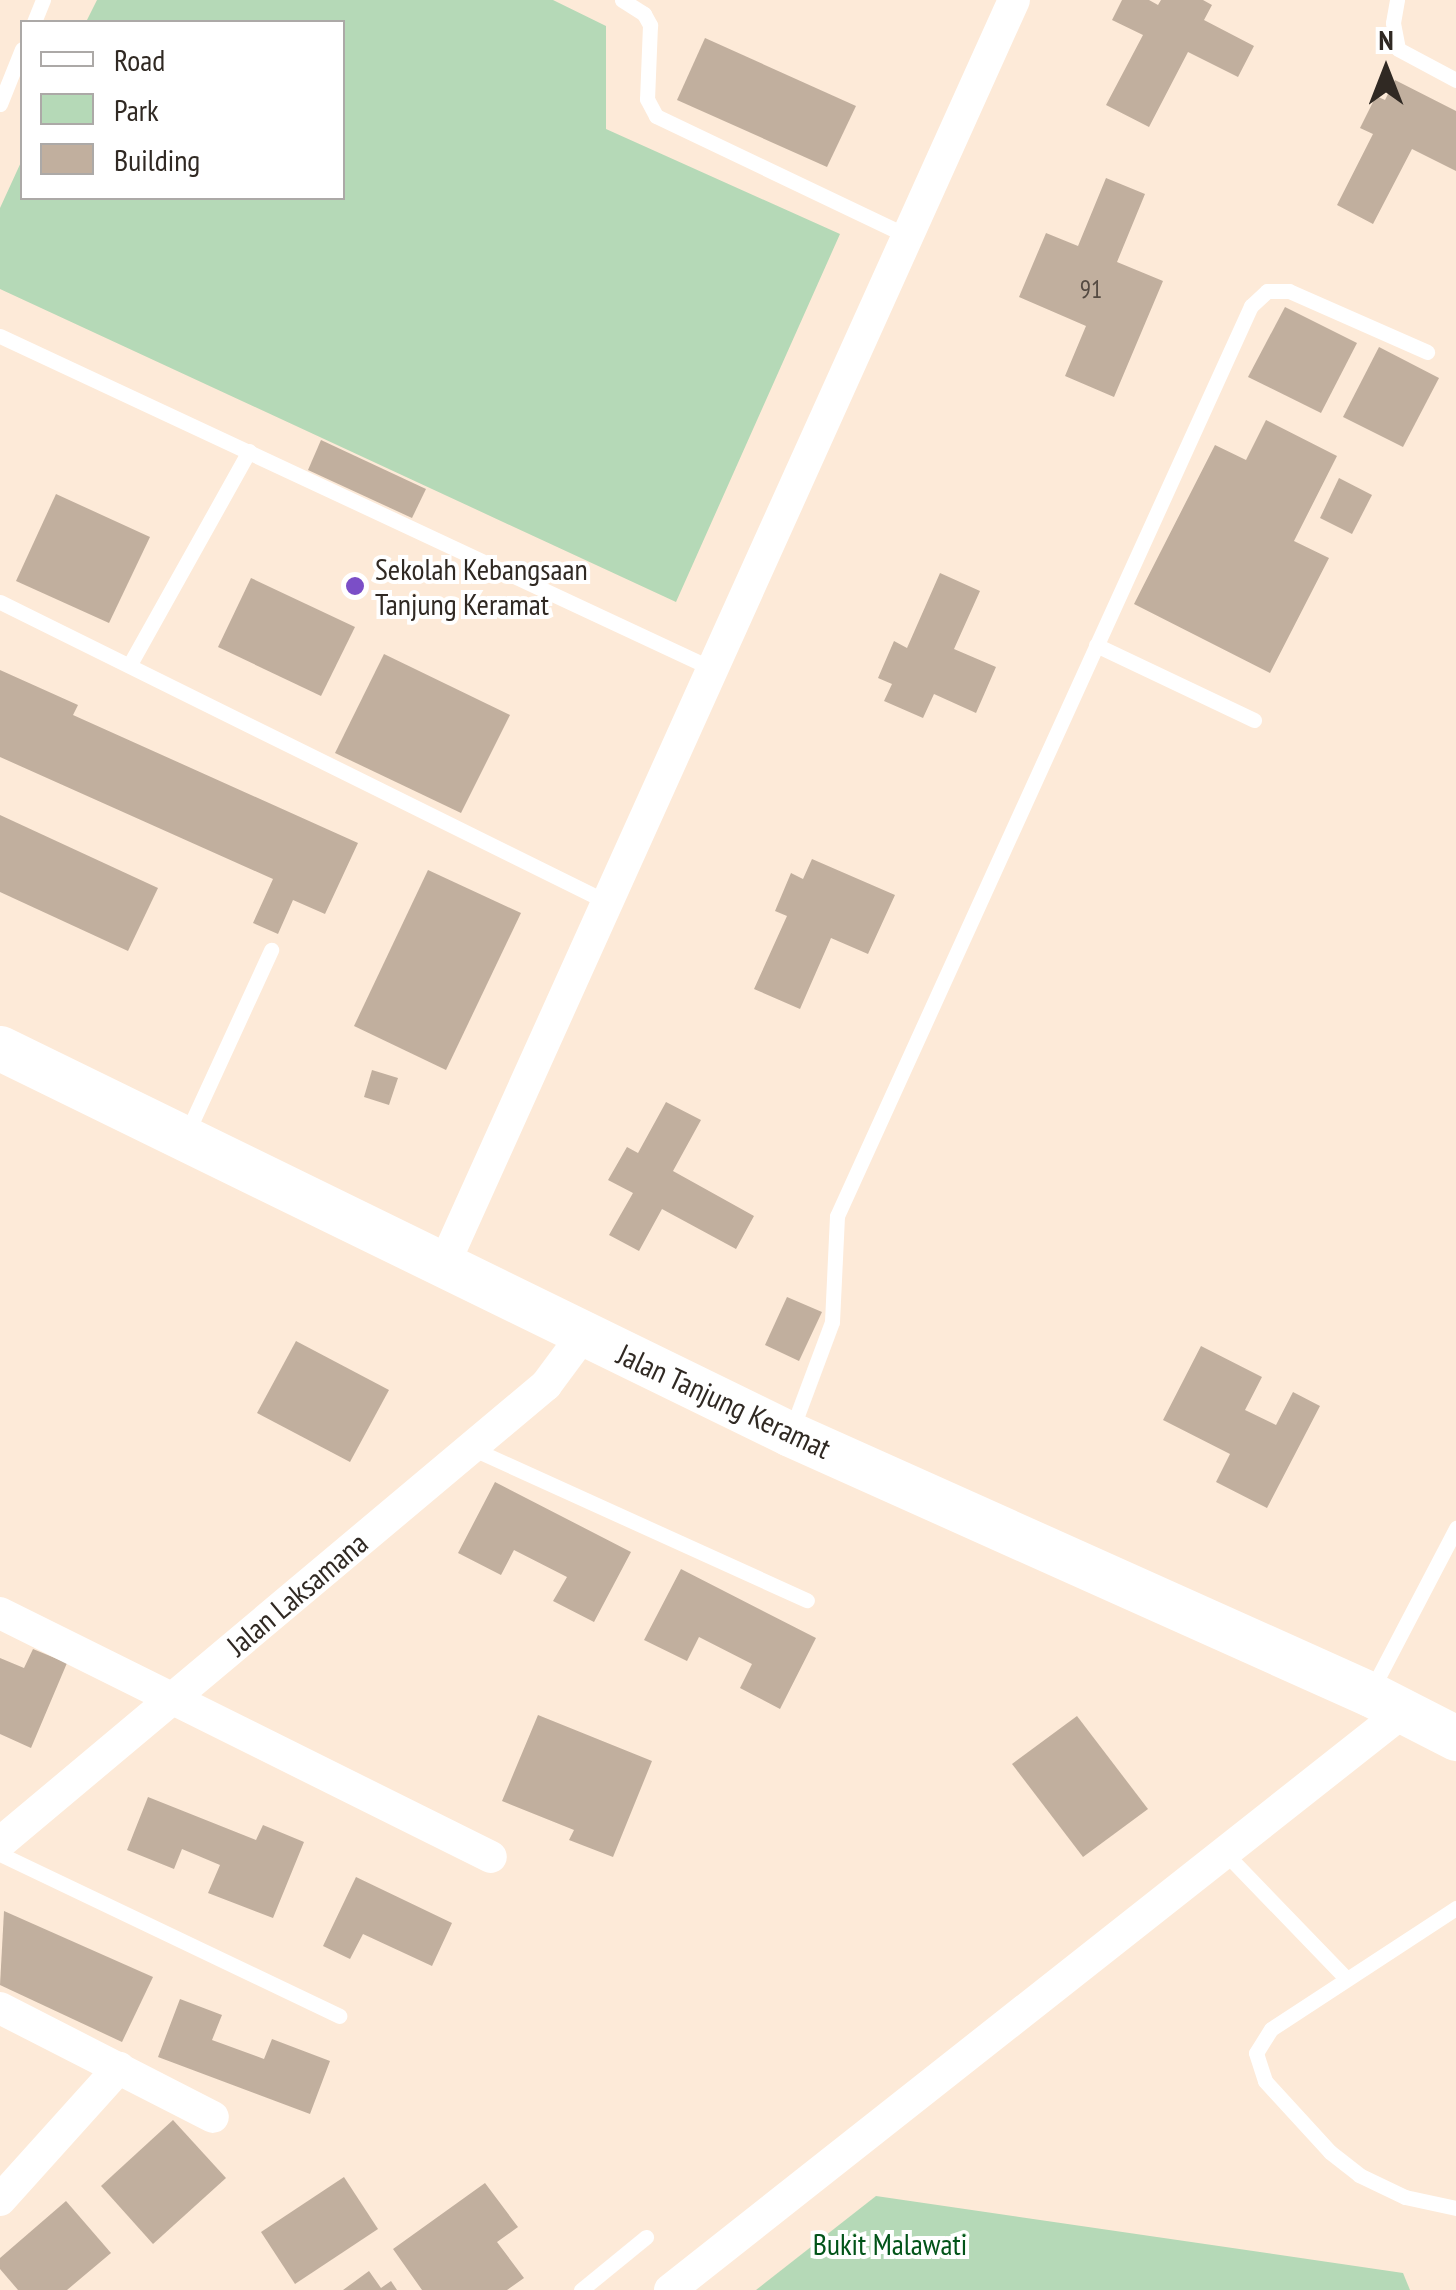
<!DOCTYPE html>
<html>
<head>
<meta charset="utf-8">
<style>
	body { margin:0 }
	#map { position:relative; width:1456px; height:2290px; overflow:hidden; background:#fdead8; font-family:"PT Sans Narrow",sans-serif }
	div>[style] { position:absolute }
	.green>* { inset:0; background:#b5d9b7 }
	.building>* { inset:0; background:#c1af9e }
	.lane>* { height:15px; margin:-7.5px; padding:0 7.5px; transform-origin:7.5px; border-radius:7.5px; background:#fff }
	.street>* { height:32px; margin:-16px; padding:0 16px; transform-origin:16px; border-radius:16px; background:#fff }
	.secondary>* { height:45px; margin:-22.5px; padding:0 22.5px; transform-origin:22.5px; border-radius:22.5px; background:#fff }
	.dots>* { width:28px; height:28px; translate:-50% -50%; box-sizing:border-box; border:5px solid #fff; border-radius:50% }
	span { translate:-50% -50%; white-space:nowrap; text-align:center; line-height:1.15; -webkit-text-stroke:8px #fff; paint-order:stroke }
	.number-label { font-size:25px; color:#544a42 }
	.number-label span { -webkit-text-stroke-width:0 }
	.poi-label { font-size:30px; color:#302923 }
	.left { translate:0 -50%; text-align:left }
	.street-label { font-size:30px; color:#302923 }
	.park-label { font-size:30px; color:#025419 }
	.legend { position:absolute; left:20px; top:20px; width:325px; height:180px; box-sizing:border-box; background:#fff; border:2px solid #aca9a7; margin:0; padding:12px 18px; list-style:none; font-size:30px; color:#302923 }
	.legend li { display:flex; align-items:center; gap:20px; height:50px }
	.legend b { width:50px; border:2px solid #aca9a7 }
	.north { position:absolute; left:1336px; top:20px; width:100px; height:100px; -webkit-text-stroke:8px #fff; paint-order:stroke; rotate:0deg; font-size:28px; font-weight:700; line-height:40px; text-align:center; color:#302923 }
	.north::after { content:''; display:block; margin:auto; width:35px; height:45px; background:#302923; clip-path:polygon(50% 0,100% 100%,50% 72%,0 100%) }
</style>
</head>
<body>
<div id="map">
	<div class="green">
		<i style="clip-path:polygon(97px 0,553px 0,606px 26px,606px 129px,840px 234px,676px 602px,0 289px,0 208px,22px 160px,22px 198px,342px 198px,342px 22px,86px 22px)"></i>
		<i style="clip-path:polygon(876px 2196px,1403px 2273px,1410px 2290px,756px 2290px)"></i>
	</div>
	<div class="building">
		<i style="clip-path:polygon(1122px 0,1149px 0,1158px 5px,1161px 0,1203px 0,1212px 5px,1204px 20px,1254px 46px,1238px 77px,1188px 52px,1149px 127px,1106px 105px,1143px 35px,1112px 20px)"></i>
		<i style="clip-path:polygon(705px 38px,856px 106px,827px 167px,677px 100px)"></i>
		<i style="clip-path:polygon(1395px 80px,1456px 111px,1456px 171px,1412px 149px,1373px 224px,1337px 205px,1373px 134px,1360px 128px,1376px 96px,1385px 100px)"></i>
		<i style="clip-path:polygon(1106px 178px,1145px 194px,1117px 262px,1163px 281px,1114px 397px,1065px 376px,1086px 326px,1019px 297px,1046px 233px,1078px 246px)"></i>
		<i style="clip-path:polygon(1285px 307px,1357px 343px,1321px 413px,1248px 377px)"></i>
		<i style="clip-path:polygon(1379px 347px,1439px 378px,1403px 447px,1343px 417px)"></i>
		<i style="clip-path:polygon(1266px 420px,1337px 456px,1294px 541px,1329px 558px,1270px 673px,1134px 604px,1215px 445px,1246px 460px)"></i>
		<i style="clip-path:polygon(321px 440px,426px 489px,412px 518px,308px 470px)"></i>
		<i style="clip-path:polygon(1339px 478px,1372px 495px,1352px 534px,1320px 518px)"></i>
		<i style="clip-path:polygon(56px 494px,150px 537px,109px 623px,16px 581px)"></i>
		<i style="clip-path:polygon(940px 573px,980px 591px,954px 649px,996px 667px,976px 713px,934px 694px,923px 718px,884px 701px,892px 684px,878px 678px,894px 641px,907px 648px)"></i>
		<i style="clip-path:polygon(251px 578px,355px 627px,321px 696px,218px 647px)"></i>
		<i style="clip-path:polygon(384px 654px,510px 715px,461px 813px,335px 753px)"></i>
		<i style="clip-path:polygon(0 670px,78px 705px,73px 715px,358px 843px,325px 914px,293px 900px,278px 934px,253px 923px,273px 879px,0 757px)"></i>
		<i style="clip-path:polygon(0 815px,158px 888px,128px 951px,0 892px)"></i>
		<i style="clip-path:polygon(812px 859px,895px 895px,868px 954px,831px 938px,800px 1009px,754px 989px,787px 916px,775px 911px,791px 873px,803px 879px)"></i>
		<i style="clip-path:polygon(428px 870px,521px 913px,446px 1070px,354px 1026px)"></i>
		<i style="clip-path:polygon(372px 1070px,398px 1078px,389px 1105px,364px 1097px)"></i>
		<i style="clip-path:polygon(666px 1102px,701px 1120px,673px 1171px,754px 1216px,736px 1249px,662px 1209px,639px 1251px,609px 1235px,633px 1193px,608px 1180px,627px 1147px,638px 1153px)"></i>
		<i style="clip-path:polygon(787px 1297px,822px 1312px,799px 1361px,765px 1345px)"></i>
		<i style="clip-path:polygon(296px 1341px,389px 1390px,350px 1462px,257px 1413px)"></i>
		<i style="clip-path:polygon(1201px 1346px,1262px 1377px,1245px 1410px,1276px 1425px,1293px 1392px,1320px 1406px,1267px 1508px,1216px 1482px,1230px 1454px,1163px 1420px)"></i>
		<i style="clip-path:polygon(495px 1482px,631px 1552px,594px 1622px,553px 1601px,567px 1577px,514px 1550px,501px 1575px,458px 1553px)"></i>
		<i style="clip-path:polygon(681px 1569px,816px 1638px,780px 1709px,740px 1688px,752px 1664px,699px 1637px,687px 1661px,644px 1640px)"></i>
		<i style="clip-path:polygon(33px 1649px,67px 1663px,31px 1748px,0 1734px,0 1658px,24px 1668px)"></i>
		<i style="clip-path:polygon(538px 1715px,652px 1761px,613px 1857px,569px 1840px,574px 1830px,502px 1801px)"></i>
		<i style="clip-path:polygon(1077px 1716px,1148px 1809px,1083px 1857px,1012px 1764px)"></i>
		<i style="clip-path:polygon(148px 1797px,256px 1840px,263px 1825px,304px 1842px,273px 1918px,208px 1893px,220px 1865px,182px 1849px,174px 1869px,127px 1850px)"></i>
		<i style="clip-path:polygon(356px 1877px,452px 1923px,432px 1966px,363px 1934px,350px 1959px,323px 1946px)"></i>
		<i style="clip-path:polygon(4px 1911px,153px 1977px,122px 2042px,0 1985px)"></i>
		<i style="clip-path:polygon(180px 1999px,222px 2015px,212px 2040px,264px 2059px,272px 2039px,330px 2061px,310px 2114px,158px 2057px)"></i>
		<i style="clip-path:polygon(173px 2120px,226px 2178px,153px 2244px,101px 2186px)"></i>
		<i style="clip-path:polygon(344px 2177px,378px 2229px,295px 2284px,261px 2232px)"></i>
		<i style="clip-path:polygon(485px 2183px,518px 2227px,497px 2242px,524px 2278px,507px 2290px,422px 2290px,393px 2249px)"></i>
		<i style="clip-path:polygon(66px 2201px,111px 2253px,67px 2290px,18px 2290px,0 2269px,0 2258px)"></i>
		<i style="clip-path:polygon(369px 2271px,381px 2288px,391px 2281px,397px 2290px,343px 2290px)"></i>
	</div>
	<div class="lane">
		<i style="left:622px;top:0;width:26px;rotate:32deg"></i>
		<i style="left:644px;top:14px;width:13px;rotate:61deg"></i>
		<i style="left:650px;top:25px;width:74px;rotate:92.3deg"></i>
		<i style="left:647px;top:99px;width:19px;rotate:62deg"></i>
		<i style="left:656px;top:116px;width:279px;rotate:25.5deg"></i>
		<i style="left:1397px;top:0;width:23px;rotate:100deg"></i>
		<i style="left:1393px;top:23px;width:26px;rotate:79deg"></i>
		<i style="left:1398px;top:49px;width:66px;rotate:28.1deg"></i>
		<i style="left:34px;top:22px;width:24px;rotate:-68deg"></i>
		<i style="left:0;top:104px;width:59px;rotate:-68.2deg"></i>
		<i style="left:0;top:336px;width:787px;rotate:25.03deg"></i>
		<i style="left:0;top:602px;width:677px;rotate:26.3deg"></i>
		<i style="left:1096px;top:645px;width:175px;rotate:25.4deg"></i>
		<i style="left:130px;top:664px;width:244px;rotate:-60.8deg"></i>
		<i style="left:186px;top:1135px;width:204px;rotate:-65.3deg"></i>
		<i style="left:792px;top:1429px;width:114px;rotate:-69.5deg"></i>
		<i style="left:832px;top:1322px;width:106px;rotate:-87.3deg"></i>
		<i style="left:837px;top:1216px;width:1000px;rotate:-65.54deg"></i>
		<i style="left:1251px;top:306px;width:22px;rotate:-43deg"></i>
		<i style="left:1267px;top:291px;width:22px"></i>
		<i style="left:1289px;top:291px;width:151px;rotate:23.8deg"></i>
		<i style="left:469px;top:1447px;width:371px;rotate:24.4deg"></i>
		<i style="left:1372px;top:1689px;width:182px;rotate:-62.4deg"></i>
		<i style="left:0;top:1854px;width:376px;rotate:25.5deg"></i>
		<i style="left:1227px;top:1855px;width:170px;rotate:46deg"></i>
		<i style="left:1456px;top:1908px;width:221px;rotate:146.8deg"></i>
		<i style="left:1271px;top:2029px;width:28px;rotate:122deg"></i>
		<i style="left:1256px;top:2053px;width:29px;rotate:72deg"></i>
		<i style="left:1265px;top:2081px;width:96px;rotate:47.5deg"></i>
		<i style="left:1330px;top:2152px;width:37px;rotate:38deg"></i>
		<i style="left:1359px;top:2175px;width:51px;rotate:25.6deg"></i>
		<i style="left:1405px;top:2197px;width:52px;rotate:12.2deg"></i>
		<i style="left:581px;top:2290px;width:84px;rotate:-39.2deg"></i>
	</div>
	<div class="street">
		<i style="left:445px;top:1262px;width:1384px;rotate:-65.73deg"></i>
		<i style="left:0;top:1613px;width:548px;rotate:26.42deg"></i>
		<i style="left:0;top:1843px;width:713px;rotate:-39.99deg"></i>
		<i style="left:546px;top:1385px;width:62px;rotate:-53.5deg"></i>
		<i style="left:0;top:2008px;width:239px;rotate:27.1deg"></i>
		<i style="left:0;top:2200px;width:178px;rotate:-48deg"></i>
		<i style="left:670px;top:2290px;width:935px;rotate:-38.27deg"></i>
	</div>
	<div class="secondary">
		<i style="left:0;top:1048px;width:879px;rotate:26.04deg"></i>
		<i style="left:790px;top:1434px;width:636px;rotate:24.15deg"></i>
		<i style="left:1370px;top:1694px;width:97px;rotate:27.1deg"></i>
	</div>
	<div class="dots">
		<i style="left:355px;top:586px;background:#7b4ec7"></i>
	</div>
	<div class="number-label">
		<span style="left:1091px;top:289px">91</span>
	</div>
	<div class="poi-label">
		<span class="left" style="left:375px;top:586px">Sekolah Kebangsaan<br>Tanjung Keramat</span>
	</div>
	<div class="street-label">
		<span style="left:724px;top:1401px;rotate:25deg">Jalan Tanjung Keramat</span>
		<span style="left:297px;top:1594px;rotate:-40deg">Jalan Laksamana</span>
	</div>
	<div class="park-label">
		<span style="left:890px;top:2244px">Bukit Malawati</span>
	</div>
	<ul class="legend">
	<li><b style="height:12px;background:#fff"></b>Road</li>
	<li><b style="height:28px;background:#b5d9b7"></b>Park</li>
	<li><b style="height:28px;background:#c1af9e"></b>Building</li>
	</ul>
	<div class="north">N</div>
</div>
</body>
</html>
